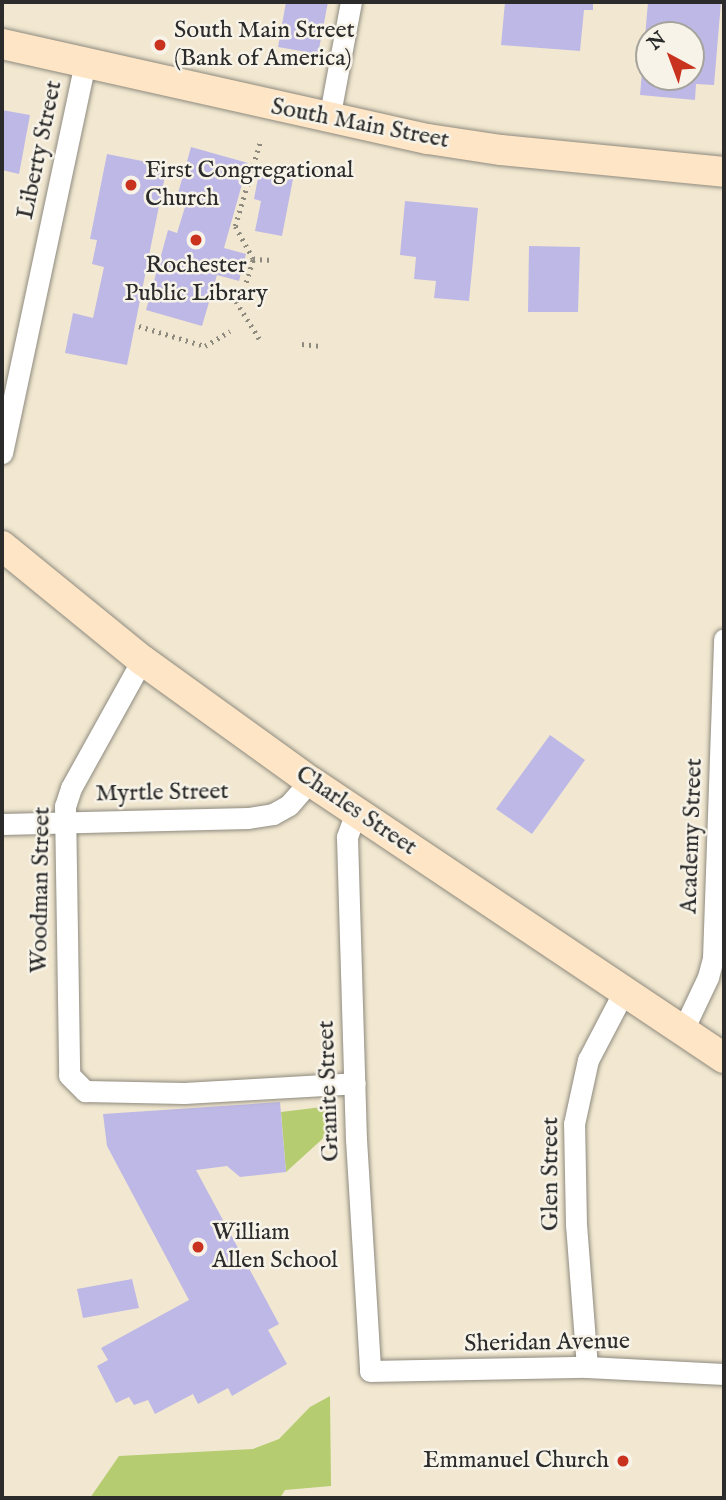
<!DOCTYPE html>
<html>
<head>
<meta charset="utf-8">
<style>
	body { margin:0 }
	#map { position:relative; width:726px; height:1500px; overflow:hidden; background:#f2e8d1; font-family:"IM FELL English",serif }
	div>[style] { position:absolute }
	.green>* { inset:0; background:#b6cc70 }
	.building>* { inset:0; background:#beb8e6 }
	.path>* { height:4.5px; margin-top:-2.25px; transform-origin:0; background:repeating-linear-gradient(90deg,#8e8a7e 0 2px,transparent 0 7px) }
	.roads { filter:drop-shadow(0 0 2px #8e8a7e) drop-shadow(0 0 2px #8e8a7e) }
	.street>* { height:21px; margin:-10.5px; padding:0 10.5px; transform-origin:10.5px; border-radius:10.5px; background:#fff }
	.secondary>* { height:30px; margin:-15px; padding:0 15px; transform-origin:15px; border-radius:15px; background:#fee5c5 }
	.dots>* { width:19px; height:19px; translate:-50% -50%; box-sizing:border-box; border:4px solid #f7f3e8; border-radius:50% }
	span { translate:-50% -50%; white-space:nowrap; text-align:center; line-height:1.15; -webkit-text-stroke:5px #f7f3e8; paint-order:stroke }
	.poi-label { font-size:24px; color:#2b2b2b }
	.left { translate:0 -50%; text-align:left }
	.right { translate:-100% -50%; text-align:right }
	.street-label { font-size:24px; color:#2b2b2b }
	.frame { position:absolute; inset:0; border:4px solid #2b2b2b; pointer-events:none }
	.north { position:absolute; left:635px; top:21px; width:70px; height:70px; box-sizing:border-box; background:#f7f3e8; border:2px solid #a5a39c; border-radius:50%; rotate:319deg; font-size:19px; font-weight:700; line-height:28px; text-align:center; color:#2b2b2b }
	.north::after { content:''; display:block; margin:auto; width:24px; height:32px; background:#c8321e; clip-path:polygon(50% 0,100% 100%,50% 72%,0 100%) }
</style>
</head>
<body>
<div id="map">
	<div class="green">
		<i style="clip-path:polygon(330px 1106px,329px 1133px,286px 1172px,281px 1112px)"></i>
		<i style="clip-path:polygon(330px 1396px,331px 1486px,285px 1490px,280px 1498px,90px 1498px,119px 1456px,253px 1449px,279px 1439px,310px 1407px)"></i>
	</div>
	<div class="building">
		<i style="clip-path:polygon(286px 2px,328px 2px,318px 54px,278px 47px)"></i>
		<i style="clip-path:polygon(505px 2px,593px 2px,593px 10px,584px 10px,580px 51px,501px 45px)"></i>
		<i style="clip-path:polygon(evenodd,648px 2px,721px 2px,714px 85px,696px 84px,695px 100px,640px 95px,648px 2px,649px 35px,691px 35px,691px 77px,649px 77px,649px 35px)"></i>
		<i style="clip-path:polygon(2px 110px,30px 115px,19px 174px,2px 170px)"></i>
		<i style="clip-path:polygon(191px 147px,248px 163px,224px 248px,246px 254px,239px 281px,217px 275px,202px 326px,146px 310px,168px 230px,177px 233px,185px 207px,175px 204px)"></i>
		<i style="clip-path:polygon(107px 154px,167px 166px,127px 365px,65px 353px,73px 313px,93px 318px,104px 267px,92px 264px,97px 240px,90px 239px)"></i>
		<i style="clip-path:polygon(260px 167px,294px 174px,282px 236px,255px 231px,261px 201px,254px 199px)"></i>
		<i style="clip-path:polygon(405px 201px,478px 208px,469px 301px,434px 298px,436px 281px,414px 279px,416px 257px,400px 255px)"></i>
		<i style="clip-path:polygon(529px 246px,580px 247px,578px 312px,528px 312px)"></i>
		<i style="clip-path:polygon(550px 735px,585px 760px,532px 834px,496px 809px)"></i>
		<i style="clip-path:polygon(280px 1102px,286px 1172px,240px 1177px,227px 1166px,196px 1170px,279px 1324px,268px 1330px,287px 1364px,232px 1396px,228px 1388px,198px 1404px,193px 1394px,155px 1414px,148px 1400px,134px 1405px,129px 1397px,116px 1403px,97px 1366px,108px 1360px,101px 1348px,189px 1300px,107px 1146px,103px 1114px)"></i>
		<i style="clip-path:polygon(132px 1279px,139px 1308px,83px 1318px,77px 1289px)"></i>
	</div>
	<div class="path">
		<i style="left:253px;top:259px;width:20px;rotate:3deg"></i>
		<i style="left:139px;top:326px;width:69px;rotate:16.9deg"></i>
		<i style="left:205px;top:346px;width:29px;rotate:-31deg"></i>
		<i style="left:259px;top:339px;width:49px;rotate:-121.8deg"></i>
		<i style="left:233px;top:297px;width:14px;rotate:-36deg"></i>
		<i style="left:244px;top:289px;width:31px;rotate:-73deg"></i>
		<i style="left:253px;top:259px;width:38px;rotate:-119deg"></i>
		<i style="left:235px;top:226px;width:88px;rotate:-73.4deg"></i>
		<i style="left:302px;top:344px;width:18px;rotate:6deg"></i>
	</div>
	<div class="roads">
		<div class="street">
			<i style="left:329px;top:119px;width:119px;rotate:-79.4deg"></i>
			<i style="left:2px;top:453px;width:399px;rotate:-78deg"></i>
			<i style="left:142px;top:660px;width:146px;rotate:119deg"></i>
			<i style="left:71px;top:788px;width:19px;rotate:108deg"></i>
			<i style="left:65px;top:806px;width:269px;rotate:89.1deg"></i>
			<i style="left:69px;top:1075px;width:23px;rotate:45deg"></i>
			<i style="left:85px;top:1091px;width:99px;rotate:1.2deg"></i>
			<i style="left:184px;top:1093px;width:171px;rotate:-3.3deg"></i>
			<i style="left:356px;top:812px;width:27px;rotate:110deg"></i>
			<i style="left:347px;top:837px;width:302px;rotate:88.3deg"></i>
			<i style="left:356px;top:1139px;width:232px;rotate:86.5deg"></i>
			<i style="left:370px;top:1371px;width:217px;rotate:-1.1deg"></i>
			<i style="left:587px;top:1367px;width:137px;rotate:2.9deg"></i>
			<i style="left:2px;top:824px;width:246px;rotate:-1.4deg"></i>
			<i style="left:248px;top:818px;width:25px;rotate:-9deg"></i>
			<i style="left:273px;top:814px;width:18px;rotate:-29deg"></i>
			<i style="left:289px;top:805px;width:32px;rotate:-49deg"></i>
			<i style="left:683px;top:1030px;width:59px;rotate:-64.7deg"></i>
			<i style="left:708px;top:977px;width:20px;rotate:-75deg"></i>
			<i style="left:713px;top:958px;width:319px;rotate:-88deg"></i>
			<i style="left:587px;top:1367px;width:142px;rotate:-94.4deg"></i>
			<i style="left:576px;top:1225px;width:101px;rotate:-91.1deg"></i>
			<i style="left:574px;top:1124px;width:66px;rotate:-77.7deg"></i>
			<i style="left:588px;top:1060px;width:78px;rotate:-62.4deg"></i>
		</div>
		<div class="secondary">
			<i style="left:2px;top:44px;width:436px;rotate:12.6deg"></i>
			<i style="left:428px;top:139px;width:74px;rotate:8.6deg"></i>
			<i style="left:501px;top:150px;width:224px;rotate:5.6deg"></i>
			<i style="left:2px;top:546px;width:181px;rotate:39.2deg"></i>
			<i style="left:142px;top:660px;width:207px;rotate:35.8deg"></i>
			<i style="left:310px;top:781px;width:498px;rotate:33.8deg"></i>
		</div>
	</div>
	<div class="dots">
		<i style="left:160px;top:45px;background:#c8321e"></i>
		<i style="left:131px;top:185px;background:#c8321e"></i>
		<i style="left:196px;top:240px;background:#c8321e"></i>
		<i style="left:198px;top:1247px;background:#c8321e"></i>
		<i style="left:623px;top:1461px;background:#c8321e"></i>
	</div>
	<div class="poi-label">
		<span class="left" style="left:174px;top:45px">South Main Street<br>(Bank of America)</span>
		<span class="left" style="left:145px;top:185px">First Congregational<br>Church</span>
		<span style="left:196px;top:280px">Rochester<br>Public Library</span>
		<span class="left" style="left:212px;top:1247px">William<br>Allen School</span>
		<span class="right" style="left:609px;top:1461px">Emmanuel Church</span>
	</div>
	<div class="street-label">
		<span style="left:360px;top:124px;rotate:11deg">South Main Street</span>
		<span style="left:40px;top:150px;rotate:-78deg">Liberty Street</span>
		<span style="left:162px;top:793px;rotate:-1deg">Myrtle Street</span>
		<span style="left:356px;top:811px;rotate:34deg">Charles Street</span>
		<span style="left:692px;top:836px;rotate:-88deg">Academy Street</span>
		<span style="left:41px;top:890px;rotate:-89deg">Woodman Street</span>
		<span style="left:329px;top:1091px;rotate:-92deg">Granite Street</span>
		<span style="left:551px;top:1174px;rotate:-90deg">Glen Street</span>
		<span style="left:547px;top:1343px;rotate:-1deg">Sheridan Avenue</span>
	</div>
	<div class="frame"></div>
	<div class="north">N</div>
</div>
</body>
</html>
